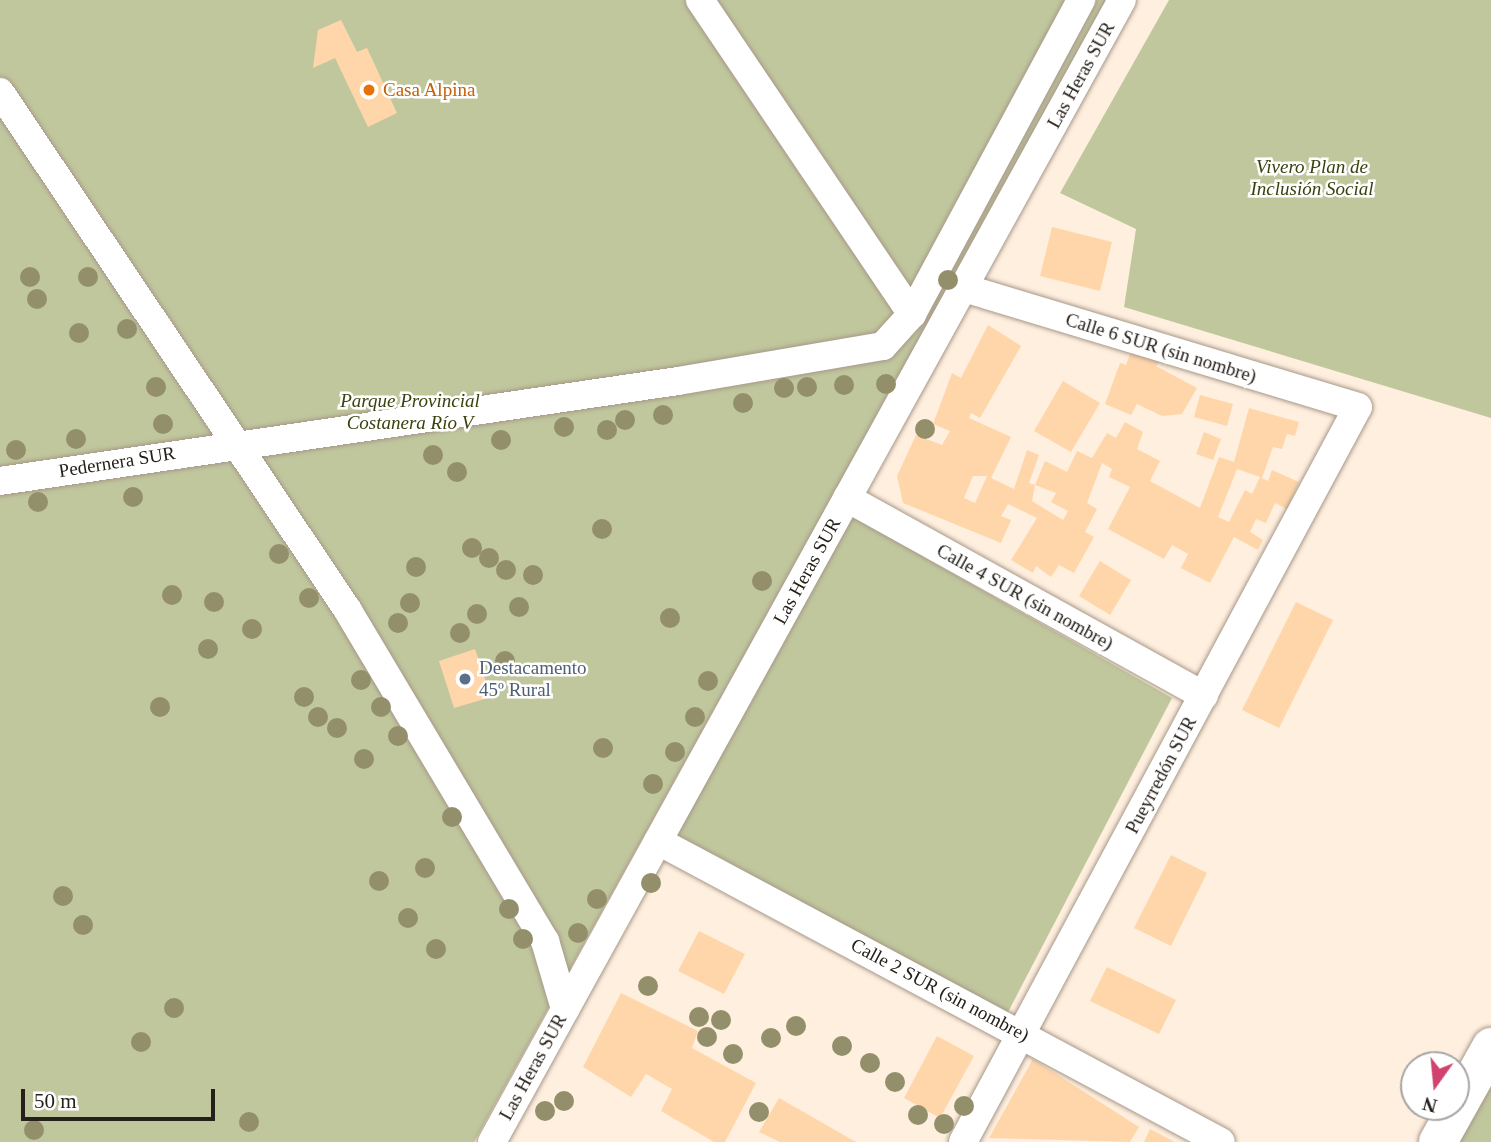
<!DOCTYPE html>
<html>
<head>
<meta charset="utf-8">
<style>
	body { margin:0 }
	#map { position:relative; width:1491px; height:1142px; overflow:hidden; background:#ffefdf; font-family:Georgia,serif }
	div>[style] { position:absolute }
	.green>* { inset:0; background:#c0c79d }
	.building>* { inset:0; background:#ffd6aa }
	.roads { filter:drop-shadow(0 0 2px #a79889) drop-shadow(0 0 2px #a79889) }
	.minor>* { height:28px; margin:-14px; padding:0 14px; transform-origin:14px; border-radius:14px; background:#fff }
	.primary>* { height:38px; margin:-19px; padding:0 19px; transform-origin:19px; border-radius:19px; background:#fff }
	.trees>* { width:20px; height:20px; margin:-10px; border-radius:50%; background:#938f6b }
	.dots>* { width:19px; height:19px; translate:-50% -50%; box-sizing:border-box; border:4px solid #fff; border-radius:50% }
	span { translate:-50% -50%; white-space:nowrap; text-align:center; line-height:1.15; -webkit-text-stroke:5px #fff; paint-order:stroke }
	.street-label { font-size:19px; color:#26201a }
	.food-label { font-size:19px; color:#c56008 }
	.left { translate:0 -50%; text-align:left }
	.park-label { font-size:19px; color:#3a410c; font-style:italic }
	.service-label { font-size:19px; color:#4e5e75 }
	.north { position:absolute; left:1400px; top:1051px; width:70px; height:70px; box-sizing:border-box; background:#fff; border:2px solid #a8a6a3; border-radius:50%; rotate:195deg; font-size:19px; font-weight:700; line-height:28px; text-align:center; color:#26201a }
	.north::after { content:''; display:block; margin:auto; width:24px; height:32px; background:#d0436e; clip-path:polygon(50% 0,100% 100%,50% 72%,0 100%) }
	.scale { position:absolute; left:21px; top:1089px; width:194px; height:32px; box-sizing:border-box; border:4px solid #26201a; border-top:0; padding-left:9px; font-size:21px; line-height:24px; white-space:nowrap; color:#26201a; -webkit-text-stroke:5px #fff; paint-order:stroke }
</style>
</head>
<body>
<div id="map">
	<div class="green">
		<i style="clip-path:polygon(0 0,1108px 0,474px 1142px,0 1142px)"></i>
		<i style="clip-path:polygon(1169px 0,1491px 0,1491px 418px,1124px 307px,1136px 229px,1060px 193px)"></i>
		<i style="clip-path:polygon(850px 515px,1172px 698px,1007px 1014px,675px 839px)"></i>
		<i style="clip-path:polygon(1491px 1082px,1491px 1142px,1458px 1142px)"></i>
	</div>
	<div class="building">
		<i style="clip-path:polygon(341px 20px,357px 52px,367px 48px,397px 113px,368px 127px,335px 58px,313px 68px,318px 30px)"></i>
		<i style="clip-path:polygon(1052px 227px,1112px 242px,1100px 291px,1040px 276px)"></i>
		<i style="clip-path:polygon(evenodd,988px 325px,1021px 346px,980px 418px,971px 413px,969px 418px,1011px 437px,991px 478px,1014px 489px,1027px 450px,1039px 455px,1029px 483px,1035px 485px,1045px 461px,1067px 472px,1077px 451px,1092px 458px,1107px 433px,1116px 438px,1125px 422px,1143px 432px,1137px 449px,1160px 461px,1150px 481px,1200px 508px,1219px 457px,1234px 462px,1249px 408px,1299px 422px,1295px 436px,1287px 434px,1282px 449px,1273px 447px,1262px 478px,1268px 481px,1272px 470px,1299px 482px,1287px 509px,1275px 503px,1266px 523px,1256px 519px,1250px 532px,1263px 540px,1258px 550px,1234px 537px,1210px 583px,1181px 568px,1188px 554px,1172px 545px,1164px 559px,1108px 529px,1130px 487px,1109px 477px,1112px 469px,1102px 463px,1087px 503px,1097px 509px,1085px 532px,1094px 537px,1074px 573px,1059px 565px,1051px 577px,1036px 566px,1033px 573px,1011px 560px,1037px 518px,1008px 504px,1001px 516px,1011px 520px,1001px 543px,903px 503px,897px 476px,916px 435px,942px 445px,950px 431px,933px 424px,952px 373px,961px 378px,988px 325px,1237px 469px,1260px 477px,1252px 494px,1245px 490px,1229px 522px,1218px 517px,1237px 469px,988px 325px,973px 476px,987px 476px,975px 503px,964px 498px,973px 476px,988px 325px,1035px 485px,1056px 493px,1051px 502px,1068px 511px,1063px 520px,1032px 501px,1035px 485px)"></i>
		<i style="clip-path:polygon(1133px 346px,1162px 358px,1156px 366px,1197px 388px,1182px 414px,1162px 416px,1137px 404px,1131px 415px,1105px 404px,1120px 363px,1126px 365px)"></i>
		<i style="clip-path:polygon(1063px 381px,1100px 403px,1071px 452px,1034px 431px)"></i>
		<i style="clip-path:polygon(1200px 395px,1233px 404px,1227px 426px,1194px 417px)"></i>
		<i style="clip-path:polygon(1204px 432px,1221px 439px,1213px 460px,1196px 454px)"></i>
		<i style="clip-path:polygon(1100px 561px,1131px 580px,1110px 615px,1079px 596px)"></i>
		<i style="clip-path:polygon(1296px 602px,1333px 620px,1279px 728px,1242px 710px)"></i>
		<i style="clip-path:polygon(475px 649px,491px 697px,454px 708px,439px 661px)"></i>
		<i style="clip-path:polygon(1171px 855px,1207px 873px,1171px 946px,1134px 928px)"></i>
		<i style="clip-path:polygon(699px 931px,745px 954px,724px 994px,678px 971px)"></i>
		<i style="clip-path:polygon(1107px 967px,1176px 1000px,1159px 1034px,1090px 1001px)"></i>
		<i style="clip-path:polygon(621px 993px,698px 1031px,692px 1048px,756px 1083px,725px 1142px,714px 1142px,661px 1111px,672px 1089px,646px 1074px,631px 1097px,583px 1067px)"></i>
		<i style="clip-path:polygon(937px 1036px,974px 1056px,940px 1118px,904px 1098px)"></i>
		<i style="clip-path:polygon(1033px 1059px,1139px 1127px,1130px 1142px,989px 1138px)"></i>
		<i style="clip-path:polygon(779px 1098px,856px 1142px,780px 1142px,759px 1132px)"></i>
		<i style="clip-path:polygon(1150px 1129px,1175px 1142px,1144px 1142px)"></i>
	</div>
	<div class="roads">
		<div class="minor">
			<i style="left:700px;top:0;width:379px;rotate:56deg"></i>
			<i style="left:0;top:92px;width:623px;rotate:56.13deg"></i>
			<i style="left:347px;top:609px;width:387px;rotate:59.2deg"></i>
			<i style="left:545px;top:941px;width:71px;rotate:73.6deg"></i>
			<i style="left:0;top:481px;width:685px;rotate:-8.39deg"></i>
			<i style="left:678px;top:381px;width:208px;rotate:-9.7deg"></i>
			<i style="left:883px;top:346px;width:43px;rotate:-47.8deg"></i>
			<i style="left:912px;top:314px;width:357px;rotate:-61.7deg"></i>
			<i style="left:847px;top:498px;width:408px;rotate:29deg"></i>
			<i style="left:658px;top:841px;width:638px;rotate:28.13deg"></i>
			<i style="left:492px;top:1142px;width:1304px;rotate:-61.12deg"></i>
			<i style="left:963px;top:1142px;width:834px;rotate:-61.75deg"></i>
			<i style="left:1358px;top:407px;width:413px;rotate:-163.2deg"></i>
		</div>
		<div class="primary">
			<i style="left:1438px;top:1142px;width:109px;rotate:-60.8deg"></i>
		</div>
	</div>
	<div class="trees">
		<i style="left:30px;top:277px"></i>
		<i style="left:88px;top:277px"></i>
		<i style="left:948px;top:280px"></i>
		<i style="left:37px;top:299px"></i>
		<i style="left:127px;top:329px"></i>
		<i style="left:79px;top:333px"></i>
		<i style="left:886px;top:384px"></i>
		<i style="left:844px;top:385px"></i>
		<i style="left:156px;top:387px"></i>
		<i style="left:807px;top:387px"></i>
		<i style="left:784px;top:388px"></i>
		<i style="left:743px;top:403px"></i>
		<i style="left:663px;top:415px"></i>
		<i style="left:625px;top:420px"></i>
		<i style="left:163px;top:424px"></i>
		<i style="left:564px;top:427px"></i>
		<i style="left:925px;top:429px"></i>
		<i style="left:607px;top:430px"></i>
		<i style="left:76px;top:439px"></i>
		<i style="left:501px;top:440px"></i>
		<i style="left:16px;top:450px"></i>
		<i style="left:433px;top:455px"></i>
		<i style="left:457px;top:472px"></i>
		<i style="left:133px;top:497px"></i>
		<i style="left:38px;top:502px"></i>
		<i style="left:602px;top:529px"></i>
		<i style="left:472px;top:548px"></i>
		<i style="left:279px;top:554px"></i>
		<i style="left:489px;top:558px"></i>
		<i style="left:416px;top:567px"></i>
		<i style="left:506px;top:570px"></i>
		<i style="left:533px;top:575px"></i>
		<i style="left:762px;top:581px"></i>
		<i style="left:172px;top:595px"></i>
		<i style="left:309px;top:598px"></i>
		<i style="left:214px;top:602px"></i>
		<i style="left:410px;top:603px"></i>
		<i style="left:519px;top:607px"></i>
		<i style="left:477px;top:614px"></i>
		<i style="left:670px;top:618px"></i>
		<i style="left:398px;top:623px"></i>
		<i style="left:252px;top:629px"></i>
		<i style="left:460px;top:633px"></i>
		<i style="left:208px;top:649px"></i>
		<i style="left:505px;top:661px"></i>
		<i style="left:361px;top:680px"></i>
		<i style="left:708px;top:681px"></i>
		<i style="left:304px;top:697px"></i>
		<i style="left:160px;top:707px"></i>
		<i style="left:381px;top:707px"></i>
		<i style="left:318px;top:717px"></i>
		<i style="left:695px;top:717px"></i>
		<i style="left:337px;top:728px"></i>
		<i style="left:398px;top:736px"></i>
		<i style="left:603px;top:748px"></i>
		<i style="left:675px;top:752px"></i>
		<i style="left:364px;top:759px"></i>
		<i style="left:653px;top:784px"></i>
		<i style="left:452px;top:817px"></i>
		<i style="left:425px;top:868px"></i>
		<i style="left:379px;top:881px"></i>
		<i style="left:651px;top:883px"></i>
		<i style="left:63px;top:896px"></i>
		<i style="left:597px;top:899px"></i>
		<i style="left:509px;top:909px"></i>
		<i style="left:408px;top:918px"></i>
		<i style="left:83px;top:925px"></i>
		<i style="left:578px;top:933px"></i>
		<i style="left:523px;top:939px"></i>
		<i style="left:436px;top:949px"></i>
		<i style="left:648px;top:986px"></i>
		<i style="left:174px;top:1008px"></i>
		<i style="left:699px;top:1017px"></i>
		<i style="left:721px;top:1020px"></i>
		<i style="left:796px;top:1026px"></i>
		<i style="left:707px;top:1037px"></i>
		<i style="left:771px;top:1038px"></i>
		<i style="left:141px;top:1042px"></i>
		<i style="left:842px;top:1046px"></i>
		<i style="left:733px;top:1054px"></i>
		<i style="left:870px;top:1063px"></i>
		<i style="left:895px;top:1082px"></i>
		<i style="left:564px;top:1101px"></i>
		<i style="left:964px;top:1106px"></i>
		<i style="left:545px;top:1111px"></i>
		<i style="left:759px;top:1112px"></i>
		<i style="left:918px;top:1115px"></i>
		<i style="left:249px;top:1122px"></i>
		<i style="left:944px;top:1124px"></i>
		<i style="left:34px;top:1130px"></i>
	</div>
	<div class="dots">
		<i style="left:369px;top:90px;background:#e8710a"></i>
		<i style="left:465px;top:679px;background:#5c6f8a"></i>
	</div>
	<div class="street-label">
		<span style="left:1081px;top:75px;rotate:-61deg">Las Heras SUR</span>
		<span style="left:1161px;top:348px;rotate:17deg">Calle 6 SUR (sin nombre)</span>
		<span style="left:117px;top:462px;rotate:-9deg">Pedernera SUR</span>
		<span style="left:807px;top:571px;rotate:-61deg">Las Heras SUR</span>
		<span style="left:1025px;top:597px;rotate:29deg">Calle 4 SUR (sin nombre)</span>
		<span style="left:1161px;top:775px;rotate:-62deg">Pueyrredón SUR</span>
		<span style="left:940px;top:990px;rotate:28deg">Calle 2 SUR (sin nombre)</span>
		<span style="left:533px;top:1067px;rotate:-61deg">Las Heras SUR</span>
	</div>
	<div class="food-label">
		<span class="left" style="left:383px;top:90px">Casa Alpina</span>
	</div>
	<div class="park-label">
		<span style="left:1312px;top:178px">Vivero Plan de<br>Inclusión Social</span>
		<span style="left:410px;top:412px">Parque Provincial<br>Costanera Río V</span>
	</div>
	<div class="service-label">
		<span class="left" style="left:479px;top:679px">Destacamento<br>45º Rural</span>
	</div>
	<div class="north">N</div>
	<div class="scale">50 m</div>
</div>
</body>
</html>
